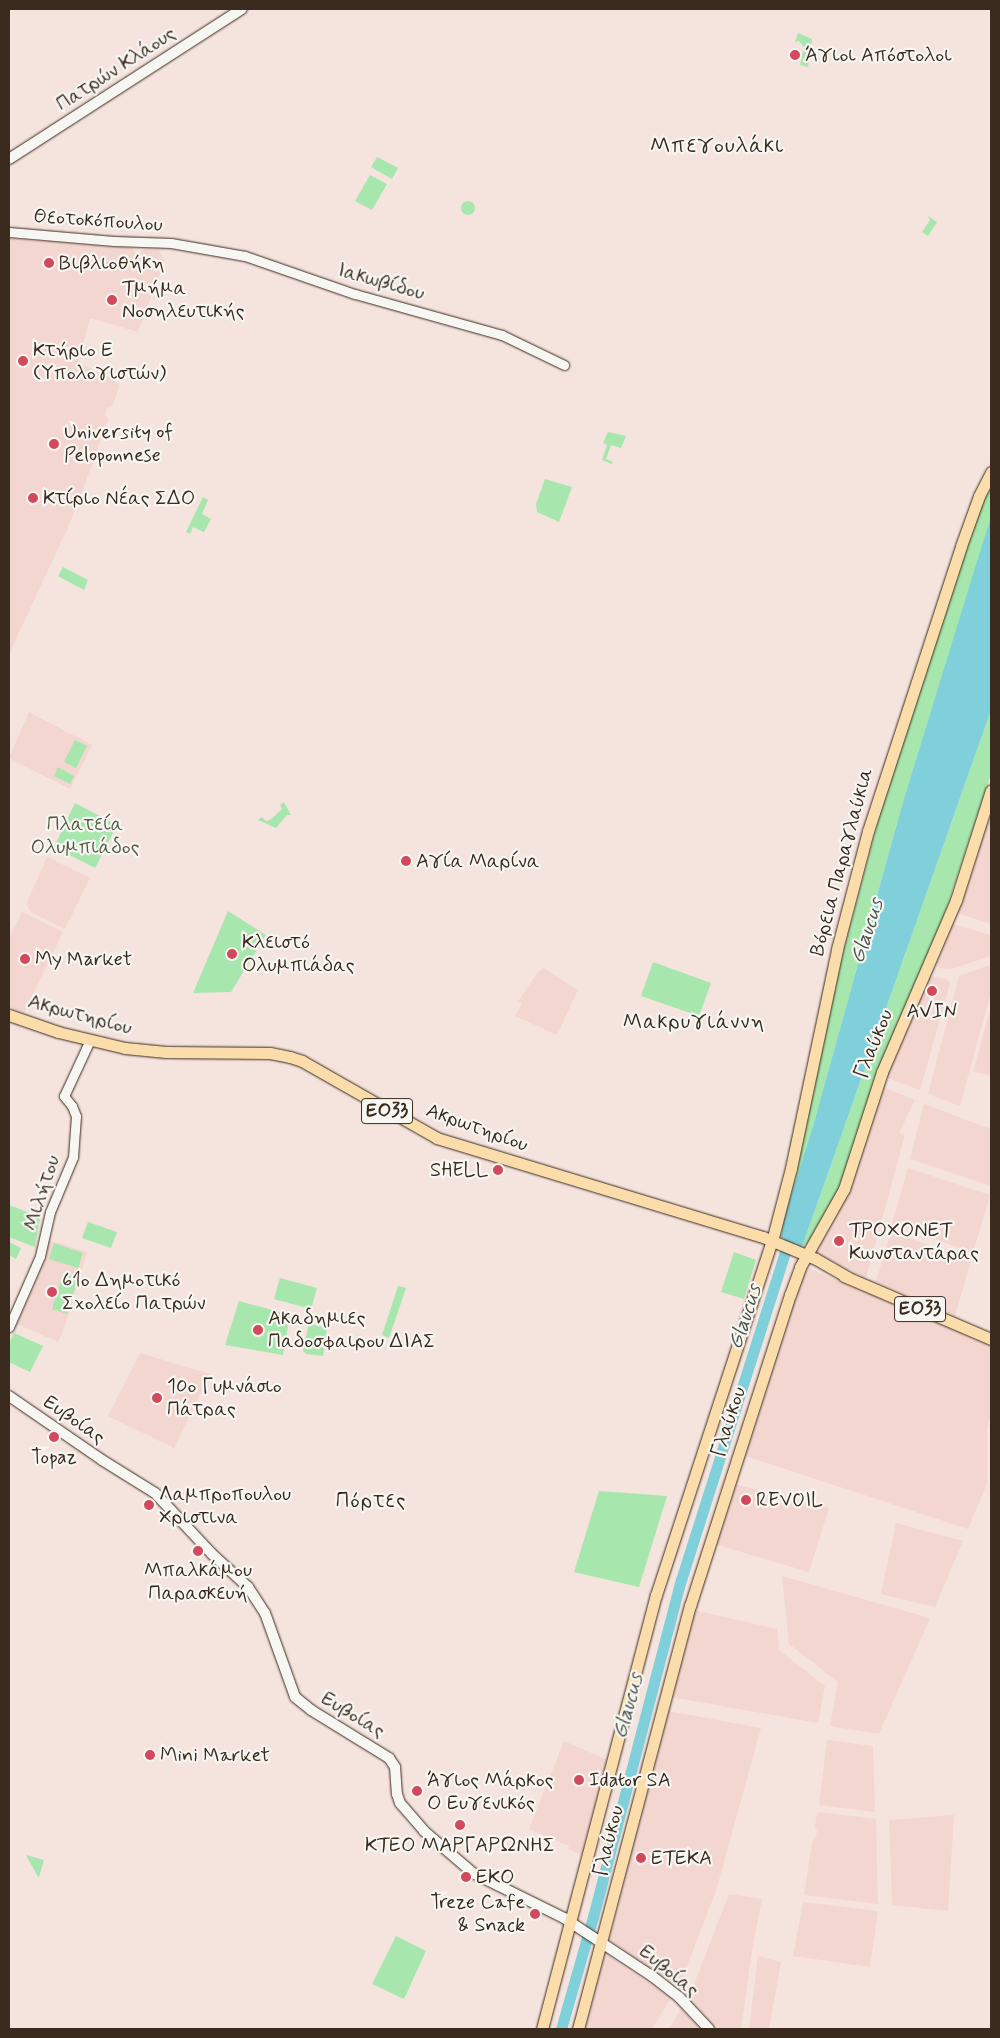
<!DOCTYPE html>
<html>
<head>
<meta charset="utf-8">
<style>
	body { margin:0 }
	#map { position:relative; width:1000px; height:2038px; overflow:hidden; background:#f5e3de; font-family:Mynerve,sans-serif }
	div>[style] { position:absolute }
	.built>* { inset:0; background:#f4d6d0 }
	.green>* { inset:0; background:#a7e6ad }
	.round { border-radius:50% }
	.water>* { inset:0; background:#7fd0da }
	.river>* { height:11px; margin:-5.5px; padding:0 5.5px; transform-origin:5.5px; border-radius:5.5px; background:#7fd0da }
	.roads { filter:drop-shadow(0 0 1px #3b2a1e) drop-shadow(0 0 1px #3b2a1e) }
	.tertiary>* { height:9px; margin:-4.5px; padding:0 4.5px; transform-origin:4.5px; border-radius:4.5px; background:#f6f6f2 }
	.secondary>* { height:10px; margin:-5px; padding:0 5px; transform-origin:5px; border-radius:5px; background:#f6f6f2 }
	.primary>* { height:11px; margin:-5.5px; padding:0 5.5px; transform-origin:5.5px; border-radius:5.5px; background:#faddab }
	.dots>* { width:14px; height:14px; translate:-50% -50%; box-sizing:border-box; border:2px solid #f6f6f2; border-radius:50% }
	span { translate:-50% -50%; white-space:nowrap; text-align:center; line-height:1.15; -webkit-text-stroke:4.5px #f6f6f2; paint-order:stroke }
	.shield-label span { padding:1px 4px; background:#f6f6f2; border:1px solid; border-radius:4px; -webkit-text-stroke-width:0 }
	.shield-label { font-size:19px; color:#3b2a1e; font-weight:700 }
	.poi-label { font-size:20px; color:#3b2a1e }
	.left { translate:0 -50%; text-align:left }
	.right { translate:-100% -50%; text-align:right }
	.street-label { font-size:20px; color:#3b2a1e }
	.park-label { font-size:20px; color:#565942 }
	.water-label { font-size:21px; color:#4c544d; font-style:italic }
	.neighbourhood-label { font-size:21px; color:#3b2a1e; letter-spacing:1px }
	.quarter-label { font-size:22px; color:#3b2a1e; letter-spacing:1px }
	.frame { position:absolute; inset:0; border:10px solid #3b2a1e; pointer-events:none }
</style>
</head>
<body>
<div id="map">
	<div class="built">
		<i style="clip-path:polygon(9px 237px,132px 248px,135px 253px,140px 253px,143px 249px,158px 250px,165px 260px,138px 332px,90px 318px,78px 363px,112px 378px,119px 386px,113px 405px,107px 408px,105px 414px,108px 419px,80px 498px,73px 504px,75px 509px,70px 523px,9px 654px)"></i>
		<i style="clip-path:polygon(29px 712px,92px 745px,70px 789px,9px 758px)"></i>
		<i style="clip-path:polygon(991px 812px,991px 924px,957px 913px)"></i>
		<i style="clip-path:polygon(47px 857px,90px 878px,65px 929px,31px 912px,26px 904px)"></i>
		<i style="clip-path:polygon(22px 912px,63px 932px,24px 1013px,9px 1008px,9px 939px)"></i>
		<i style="clip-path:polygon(953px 924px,991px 935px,991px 956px,951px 969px,939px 968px,936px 963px)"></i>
		<i style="clip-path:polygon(991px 965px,991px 992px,960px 1106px,928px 1094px,959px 976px)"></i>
		<i style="clip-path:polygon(544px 968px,578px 990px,557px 1035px,515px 1016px,522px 1004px,518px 1001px,538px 972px)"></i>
		<i style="clip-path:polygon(928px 976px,947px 979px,950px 983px,920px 1090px,882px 1076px)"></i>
		<i style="clip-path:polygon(991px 1006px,991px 1075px,973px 1072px)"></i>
		<i style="clip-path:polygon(883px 1087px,915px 1100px,899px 1133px,905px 1135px,866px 1278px,814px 1253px,847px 1195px)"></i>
		<i style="clip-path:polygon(924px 1104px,991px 1129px,991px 1186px,910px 1159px)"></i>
		<i style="clip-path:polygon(908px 1168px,990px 1195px,973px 1253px,892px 1223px)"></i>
		<i style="clip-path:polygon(891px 1231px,971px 1261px,955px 1316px,876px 1282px)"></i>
		<i style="clip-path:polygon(48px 1240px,87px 1252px,66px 1323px,58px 1342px,15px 1323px,44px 1261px)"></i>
		<i style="clip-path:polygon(808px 1268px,991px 1345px,991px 1414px,987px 1428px,987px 1484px,968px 1529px,745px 1456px,799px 1287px,805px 1269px)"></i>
		<i style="clip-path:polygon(140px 1353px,210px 1374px,174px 1448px,108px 1416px)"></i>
		<i style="clip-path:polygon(735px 1484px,829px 1508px,809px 1572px,714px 1544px)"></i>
		<i style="clip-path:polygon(896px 1523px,963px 1541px,935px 1607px,881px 1594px)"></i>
		<i style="clip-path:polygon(782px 1576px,930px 1618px,879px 1734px,830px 1726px,838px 1682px,789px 1644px)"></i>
		<i style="clip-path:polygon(694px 1610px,777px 1629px,779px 1650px,825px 1686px,818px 1723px,671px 1697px)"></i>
		<i style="clip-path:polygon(668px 1711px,761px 1728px,716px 1891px,679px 1987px,609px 1940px)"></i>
		<i style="clip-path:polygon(827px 1740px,873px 1746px,875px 1812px,819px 1805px)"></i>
		<i style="clip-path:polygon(564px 1741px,607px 1760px,582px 1855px,568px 1849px,569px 1846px,529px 1829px)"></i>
		<i style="clip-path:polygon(817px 1812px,876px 1819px,878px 1904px,804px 1895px,812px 1842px,816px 1838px,817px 1830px,815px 1827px)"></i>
		<i style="clip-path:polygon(954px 1815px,948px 1911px,892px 1905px,889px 1820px)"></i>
		<i style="clip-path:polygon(729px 1894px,762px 1899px,752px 1950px,741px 2029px,718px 2029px,689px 1997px)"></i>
		<i style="clip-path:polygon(803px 1902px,878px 1911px,870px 1967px,793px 1956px)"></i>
		<i style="clip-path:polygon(605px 1953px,671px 1998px,652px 2029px,583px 2029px)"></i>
		<i style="clip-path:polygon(758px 1956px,781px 1962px,769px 2029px,749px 2029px)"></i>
		<i style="clip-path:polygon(681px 2008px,700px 2029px,669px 2029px)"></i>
	</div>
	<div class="green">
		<i style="clip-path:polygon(798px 33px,812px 39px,808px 67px,800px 65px,804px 47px,799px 41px,795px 42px)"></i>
		<i style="clip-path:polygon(377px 157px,398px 168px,392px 179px,371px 167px)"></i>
		<i style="clip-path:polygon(370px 175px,387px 184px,372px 210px,355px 201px)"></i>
		<i class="round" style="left:461px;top:201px;width:14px;height:14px"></i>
		<i style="clip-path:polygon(928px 216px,937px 222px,928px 236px,922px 232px,930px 220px)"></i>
		<i style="clip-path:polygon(608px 432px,626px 436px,621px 448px,611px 445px,606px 459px,613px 462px,612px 464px,602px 460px,607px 445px,603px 443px)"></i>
		<i style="clip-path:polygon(545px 479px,572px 487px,559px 522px,537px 512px,536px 504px)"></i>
		<i style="clip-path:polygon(991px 483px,991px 516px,977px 565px,903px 802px,813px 1126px,784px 1218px,833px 991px,880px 814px,979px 507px)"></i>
		<i style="clip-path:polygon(203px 497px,208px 500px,202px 514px,211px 519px,204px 532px,193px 527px,190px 534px,186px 532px)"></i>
		<i style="clip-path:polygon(63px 567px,88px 580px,84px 590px,58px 576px)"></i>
		<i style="clip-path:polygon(991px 710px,991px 774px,945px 913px,839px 1190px,811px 1240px,802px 1247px)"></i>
		<i style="clip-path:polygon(75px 740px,87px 746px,76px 768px,64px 762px)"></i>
		<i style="clip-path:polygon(58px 767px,74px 776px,70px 784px,54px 776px)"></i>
		<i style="clip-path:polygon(284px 802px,291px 815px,287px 815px,276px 828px,258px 820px,262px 817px,266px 821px,270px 820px,282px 809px,280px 805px)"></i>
		<i style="clip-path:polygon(75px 803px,117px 825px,95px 868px,54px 847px)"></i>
		<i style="clip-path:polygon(228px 911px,266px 935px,231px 992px,193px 993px)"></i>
		<i style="clip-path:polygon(653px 962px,711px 983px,699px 1016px,641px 996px)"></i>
		<i style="clip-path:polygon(9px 1205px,40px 1217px,35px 1247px,9px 1237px)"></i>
		<i style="clip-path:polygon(88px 1222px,117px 1232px,111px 1248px,82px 1238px)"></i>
		<i style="clip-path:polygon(9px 1242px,21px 1248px,16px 1259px,9px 1255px)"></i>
		<i style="clip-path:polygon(54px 1243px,83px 1253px,78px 1268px,49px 1259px)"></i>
		<i style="clip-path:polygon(734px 1252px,756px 1260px,744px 1299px,721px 1292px)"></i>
		<i style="clip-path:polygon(63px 1274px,78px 1278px,67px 1314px,52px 1309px)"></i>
		<i style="clip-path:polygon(280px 1278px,317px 1288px,311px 1309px,274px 1299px)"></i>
		<i style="clip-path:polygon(398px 1286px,406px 1288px,389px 1338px,382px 1335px)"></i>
		<i style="clip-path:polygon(239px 1301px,290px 1315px,283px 1355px,225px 1345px)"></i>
		<i style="clip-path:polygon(309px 1323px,327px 1328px,323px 1356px,306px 1354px,303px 1351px)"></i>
		<i style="clip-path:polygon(14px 1333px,43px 1346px,30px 1372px,9px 1362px,9px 1344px)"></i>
		<i style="clip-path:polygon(599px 1491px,667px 1496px,639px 1587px,574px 1572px)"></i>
		<i style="clip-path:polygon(26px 1855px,44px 1860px,39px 1877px,38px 1877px)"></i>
		<i style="clip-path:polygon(396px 1936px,426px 1951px,404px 1999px,372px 1984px)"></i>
	</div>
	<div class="water">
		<i style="clip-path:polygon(991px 516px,991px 710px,802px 1247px,781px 1237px,784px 1218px,813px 1126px,903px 802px)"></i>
	</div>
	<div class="river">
		<i style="left:561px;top:2029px;width:116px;rotate:-74.1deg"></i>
		<i style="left:593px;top:1917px;width:348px;rotate:-75.4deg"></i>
		<i style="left:681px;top:1580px;width:358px;rotate:-72.4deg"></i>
	</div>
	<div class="roads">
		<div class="tertiary">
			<i style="left:9px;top:232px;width:105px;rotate:4.9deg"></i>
			<i style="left:114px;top:241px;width:57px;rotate:2deg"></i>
			<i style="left:171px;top:243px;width:75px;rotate:10deg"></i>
			<i style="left:245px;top:256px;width:116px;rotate:19.1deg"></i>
			<i style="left:355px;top:294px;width:153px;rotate:15.6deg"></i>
			<i style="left:502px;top:335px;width:69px;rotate:25.8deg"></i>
			<i style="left:9px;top:1327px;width:77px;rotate:-66.4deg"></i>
			<i style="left:40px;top:1256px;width:45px;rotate:-77.2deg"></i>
			<i style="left:50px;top:1212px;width:60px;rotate:-67.3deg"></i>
			<i style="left:73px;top:1157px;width:41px;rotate:-85.8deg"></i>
			<i style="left:76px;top:1116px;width:11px;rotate:-112deg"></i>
			<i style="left:72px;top:1106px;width:13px;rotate:-129deg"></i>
			<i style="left:64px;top:1096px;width:62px;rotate:-65.1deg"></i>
		</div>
		<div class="secondary">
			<i style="left:9px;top:159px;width:277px;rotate:-32.8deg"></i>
			<i style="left:9px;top:1396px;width:113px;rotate:34.5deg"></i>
			<i style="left:102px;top:1460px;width:62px;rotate:31.9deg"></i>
			<i style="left:155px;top:1493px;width:83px;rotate:46.9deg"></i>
			<i style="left:212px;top:1554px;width:49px;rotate:42.5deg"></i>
			<i style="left:248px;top:1587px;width:31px;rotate:57deg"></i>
			<i style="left:265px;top:1613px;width:89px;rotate:70.3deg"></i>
			<i style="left:295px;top:1697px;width:21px;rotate:39deg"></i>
			<i style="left:311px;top:1710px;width:92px;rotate:31.6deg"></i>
			<i style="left:389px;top:1758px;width:11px;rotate:56deg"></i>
			<i style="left:395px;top:1767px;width:27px;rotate:86deg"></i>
			<i style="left:397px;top:1794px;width:9px;rotate:72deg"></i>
			<i style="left:400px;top:1803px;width:37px;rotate:49deg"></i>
			<i style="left:424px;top:1831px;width:65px;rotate:40.6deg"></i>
			<i style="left:473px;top:1873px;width:102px;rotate:26.3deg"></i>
			<i style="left:564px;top:1918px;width:105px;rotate:33.4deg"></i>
			<i style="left:652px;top:1976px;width:34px;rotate:38deg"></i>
			<i style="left:679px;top:1997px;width:44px;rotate:46.8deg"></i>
		</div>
		<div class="primary">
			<i style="left:9px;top:1015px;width:52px;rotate:19.1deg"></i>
			<i style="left:58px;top:1032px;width:69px;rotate:13.4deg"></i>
			<i style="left:125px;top:1048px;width:41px;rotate:5.6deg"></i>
			<i style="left:166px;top:1052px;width:104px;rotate:0.6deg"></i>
			<i style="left:270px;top:1053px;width:20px;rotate:11deg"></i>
			<i style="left:290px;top:1057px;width:13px;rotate:18deg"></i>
			<i style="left:302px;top:1061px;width:155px;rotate:29.7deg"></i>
			<i style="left:437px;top:1138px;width:341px;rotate:16.9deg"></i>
			<i style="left:763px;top:1237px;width:57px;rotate:22.5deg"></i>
			<i style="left:816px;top:1259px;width:38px;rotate:30deg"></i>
			<i style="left:844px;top:1276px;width:160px;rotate:23.2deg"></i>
			<i style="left:542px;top:2029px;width:449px;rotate:-75.3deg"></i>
			<i style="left:656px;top:1595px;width:373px;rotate:-71.9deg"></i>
			<i style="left:772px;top:1241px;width:75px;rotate:-75.4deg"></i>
			<i style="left:791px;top:1168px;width:224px;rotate:-78.1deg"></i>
			<i style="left:837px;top:949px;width:122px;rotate:-75.3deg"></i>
			<i style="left:868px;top:831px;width:300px;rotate:-71.9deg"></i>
			<i style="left:961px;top:546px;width:53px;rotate:-70.2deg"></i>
			<i style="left:979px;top:496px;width:27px;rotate:-63deg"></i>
			<i style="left:578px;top:2029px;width:438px;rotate:-75.2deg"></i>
			<i style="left:690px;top:1606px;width:327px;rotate:-72.2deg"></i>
			<i style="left:790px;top:1295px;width:30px;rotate:-70deg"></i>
			<i style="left:800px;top:1267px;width:90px;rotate:-60.6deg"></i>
			<i style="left:844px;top:1189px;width:123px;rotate:-72deg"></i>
			<i style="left:882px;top:1072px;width:187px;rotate:-66.7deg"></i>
			<i style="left:956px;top:900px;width:115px;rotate:-72.3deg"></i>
		</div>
	</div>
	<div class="dots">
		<i style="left:795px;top:55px;background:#d1495b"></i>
		<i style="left:49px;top:263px;background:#d1495b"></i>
		<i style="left:112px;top:300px;background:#d1495b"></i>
		<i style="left:23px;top:361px;background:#d1495b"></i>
		<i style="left:54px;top:444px;background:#d1495b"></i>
		<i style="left:33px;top:498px;background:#d1495b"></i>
		<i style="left:406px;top:861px;background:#d1495b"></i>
		<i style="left:232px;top:954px;background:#d1495b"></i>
		<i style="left:25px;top:959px;background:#d1495b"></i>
		<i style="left:932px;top:991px;background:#d1495b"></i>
		<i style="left:498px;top:1170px;background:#d1495b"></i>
		<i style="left:839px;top:1241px;background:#d1495b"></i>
		<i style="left:52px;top:1292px;background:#d1495b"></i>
		<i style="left:258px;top:1330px;background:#d1495b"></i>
		<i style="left:157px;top:1398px;background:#d1495b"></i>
		<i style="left:54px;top:1437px;background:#d1495b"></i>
		<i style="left:746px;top:1500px;background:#d1495b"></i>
		<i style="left:149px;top:1505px;background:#d1495b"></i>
		<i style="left:198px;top:1551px;background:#d1495b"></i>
		<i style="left:150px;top:1755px;background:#d1495b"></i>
		<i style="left:579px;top:1780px;background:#d1495b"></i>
		<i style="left:417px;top:1791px;background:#d1495b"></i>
		<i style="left:460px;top:1825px;background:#d1495b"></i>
		<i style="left:641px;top:1858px;background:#d1495b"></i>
		<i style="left:466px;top:1877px;background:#d1495b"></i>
		<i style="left:535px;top:1914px;background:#d1495b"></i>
	</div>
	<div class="shield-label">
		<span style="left:387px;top:1111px">ΕΟ33</span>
		<span style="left:920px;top:1309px">ΕΟ33</span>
	</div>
	<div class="poi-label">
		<span class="left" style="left:805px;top:55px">Άγιοι Απόστολοι</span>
		<span class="left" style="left:59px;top:263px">Βιβλιοθήκη</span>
		<span class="left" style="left:122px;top:300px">Τμήμα<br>Νοσηλευτικής</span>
		<span class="left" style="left:33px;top:362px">Κτήριο Ε<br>(Υπολογιστών)</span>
		<span class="left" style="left:64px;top:444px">University of<br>Peloponnese</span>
		<span class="left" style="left:43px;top:498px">Κτίριο Νέας ΣΔΟ</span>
		<span class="left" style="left:416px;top:861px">Αγία Μαρίνα</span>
		<span class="left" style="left:242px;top:954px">Κλειστό<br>Ολυμπιάδας</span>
		<span class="left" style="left:35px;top:959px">My Market</span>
		<span style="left:932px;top:1011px">AVIN</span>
		<span class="right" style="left:488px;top:1170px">SHELL</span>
		<span class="left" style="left:849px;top:1242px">ΤΡΟΧΟΝΕΤ<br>Κωνσταντάρας</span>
		<span class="left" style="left:62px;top:1292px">61ο Δημοτικό<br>Σχολείο Πατρών</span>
		<span class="left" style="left:268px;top:1330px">Ακαδημιες<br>Παδοσφαιρου ΔΙΑΣ</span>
		<span class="left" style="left:167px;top:1398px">10ο Γυμνάσιο<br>Πάτρας</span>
		<span style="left:54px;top:1457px">Topaz</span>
		<span class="left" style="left:159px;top:1506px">Λαμπροπουλου<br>Χριστινα</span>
		<span class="left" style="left:756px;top:1500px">REVOIL</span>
		<span style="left:198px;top:1582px">Μπαλκάμου<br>Παρασκευή</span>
		<span class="left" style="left:160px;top:1755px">Mini Market</span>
		<span class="left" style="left:427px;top:1792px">Άγιος Μάρκος<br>Ο Ευγενικός</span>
		<span class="left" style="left:589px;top:1780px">Idator SA</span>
		<span style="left:460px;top:1845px">ΚΤΕΟ ΜΑΡΓΑΡΩΝΗΣ</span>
		<span class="left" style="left:651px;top:1858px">ΕΤΕΚΑ</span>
		<span class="left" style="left:476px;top:1877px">ΕΚΟ</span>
		<span class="right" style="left:525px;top:1914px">Treze Cafe<br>&amp; Snack</span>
	</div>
	<div class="street-label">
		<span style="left:116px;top:69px;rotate:-33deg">Πατρών Κλάους</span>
		<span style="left:98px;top:221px;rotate:4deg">Θεοτοκόπουλου</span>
		<span style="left:381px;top:282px;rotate:16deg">Ιακωβίδου</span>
		<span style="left:842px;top:862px;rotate:-75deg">Βόρεια Παραγλαύκια</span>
		<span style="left:80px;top:1015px;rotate:15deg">Ακρωτηρίου</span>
		<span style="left:874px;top:1044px;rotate:-68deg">Γλαύκου</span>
		<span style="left:477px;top:1128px;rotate:20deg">Ακρωτηρίου</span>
		<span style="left:42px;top:1193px;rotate:-72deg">Μιλήτου</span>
		<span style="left:74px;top:1420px;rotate:35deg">Ευβοίας</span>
		<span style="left:729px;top:1422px;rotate:-72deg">Γλαύκου</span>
		<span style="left:353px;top:1715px;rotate:31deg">Ευβοίας</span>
		<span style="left:609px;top:1841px;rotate:-76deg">Γλαύκου</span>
		<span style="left:669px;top:1971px;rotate:39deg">Ευβοίας</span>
	</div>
	<div class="park-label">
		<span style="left:85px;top:836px">Πλατεία<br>Ολυμπιάδος</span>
	</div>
	<div class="water-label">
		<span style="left:867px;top:931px;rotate:-72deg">Glaucus</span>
		<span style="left:745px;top:1317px;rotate:-72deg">Glaucus</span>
		<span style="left:628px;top:1706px;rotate:-75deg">Glaucus</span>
	</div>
	<div class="neighbourhood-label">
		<span style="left:694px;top:1022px">Μακρυγιάννη</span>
		<span style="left:371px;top:1501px">Πόρτες</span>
	</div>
	<div class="quarter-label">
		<span style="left:717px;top:147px">Μπεγουλάκι</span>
	</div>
	<div class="frame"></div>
</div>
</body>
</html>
